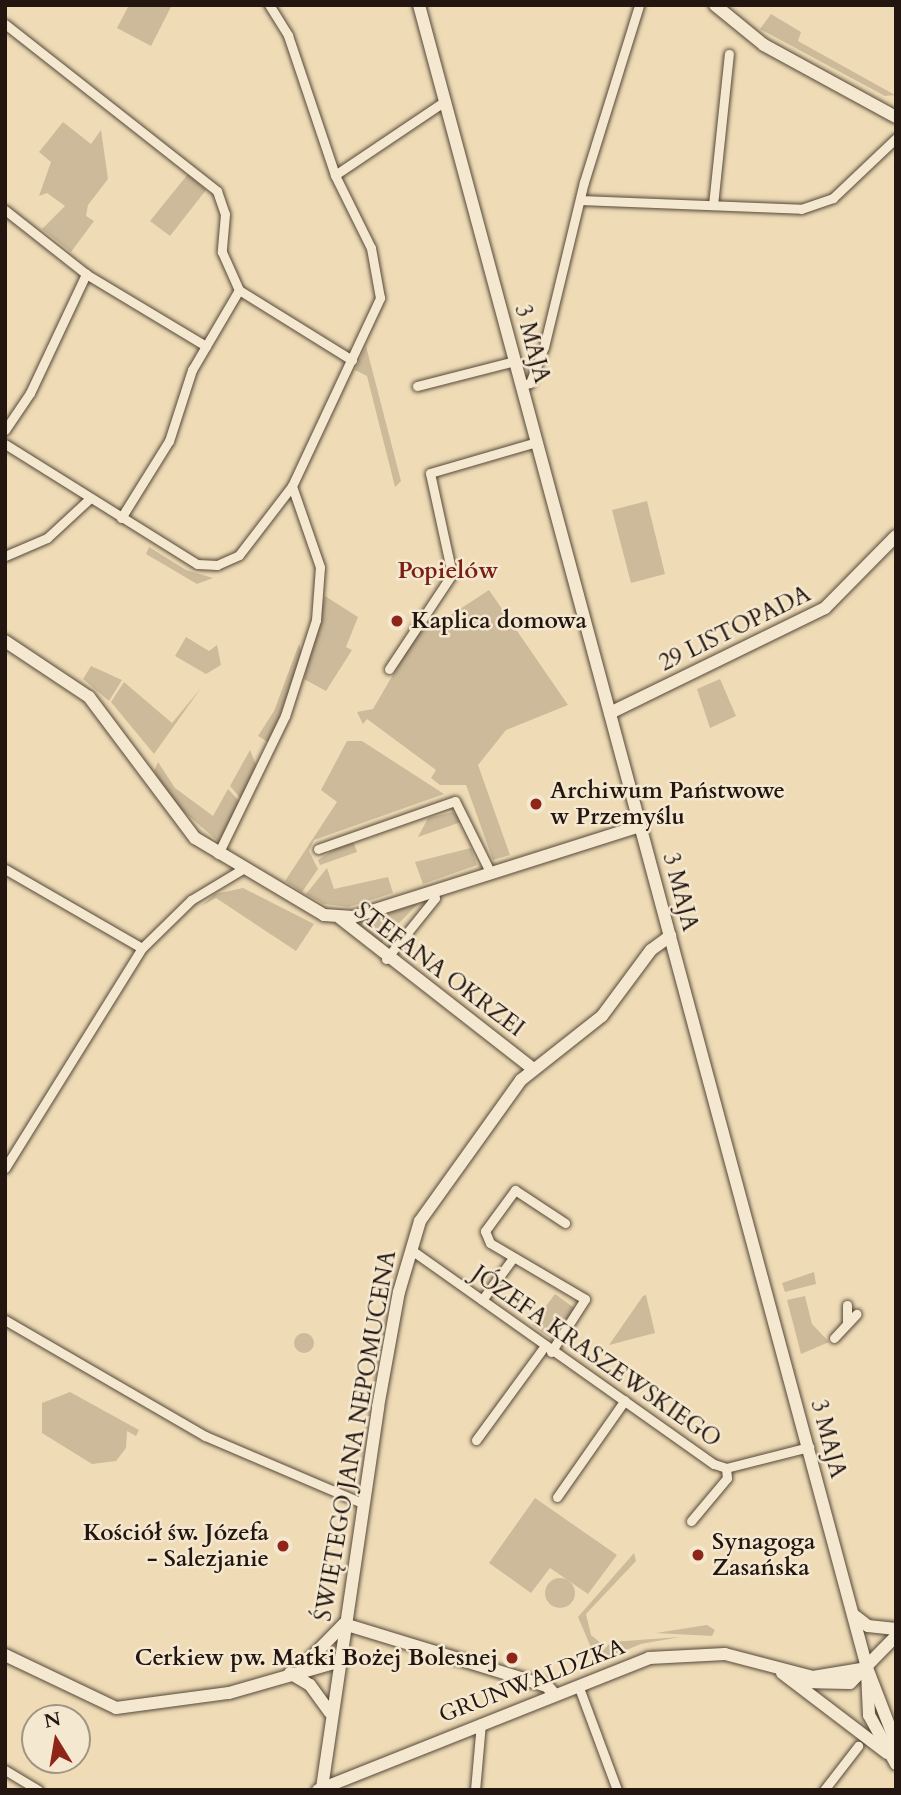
<!DOCTYPE html>
<html>
<head>
<meta charset="utf-8">
<style>
	body { margin:0 }
	#map { position:relative; width:901px; height:1795px; overflow:hidden; background:#efdcb6; font-family:Cardo,serif }
	div>[style] { position:absolute }
	.green>* { inset:0; background:#ccba9a }
	.round { border-radius:50% }
	.roads { filter:drop-shadow(0 0 2px #56483a) drop-shadow(0 0 2px #56483a) }
	.street>* { height:9px; margin:-4.5px; padding:0 4.5px; transform-origin:4.5px; border-radius:4.5px; background:#f5e8d0 }
	.secondary>* { height:12px; margin:-6px; padding:0 6px; transform-origin:6px; border-radius:6px; background:#f5e8d0 }
	.dots>* { width:19px; height:19px; translate:-50% -50%; box-sizing:border-box; border:4px solid #f5e8d0; border-radius:50% }
	span { translate:-50% -50%; white-space:nowrap; text-align:center; line-height:1.15; -webkit-text-stroke:5px #f5e8d0; paint-order:stroke }
	.street-label { font-size:23px; color:#231610 }
	.poi-label { font-size:23px; color:#231610; font-weight:700 }
	.left { translate:0 -50%; text-align:left }
	.right { translate:-100% -50%; text-align:right }
	.neighbourhood-label { font-size:24px; color:#7a1f14; font-weight:700 }
	.frame { position:absolute; inset:0; border:7px solid #231610; pointer-events:none }
	.north { position:absolute; left:21px; top:1704px; width:70px; height:70px; box-sizing:border-box; background:#f5e8d0; border:2px solid #a19483; border-radius:50%; rotate:349deg; font-size:19px; font-weight:700; line-height:28px; text-align:center; color:#231610 }
	.north::after { content:''; display:block; margin:auto; width:24px; height:32px; background:#8f2418; clip-path:polygon(50% 0,100% 100%,50% 72%,0 100%) }
</style>
</head>
<body>
<div id="map">
	<div class="green">
		<i style="clip-path:polygon(129px 5px,172px 5px,151px 46px,117px 28px)"></i>
		<i style="clip-path:polygon(771px 14px,801px 32px,798px 41px,895px 95px,885px 96px,760px 29px)"></i>
		<i style="clip-path:polygon(63px 122px,91px 144px,101px 130px,108px 179px,88px 205px,86px 216px,94px 221px,71px 252px,42px 229px,65px 206px,47px 193px,39px 196px,51px 162px,39px 152px)"></i>
		<i style="clip-path:polygon(188px 174px,206px 190px,170px 236px,150px 221px)"></i>
		<i style="clip-path:polygon(366px 346px,401px 481px,395px 487px,367px 376px,355px 370px)"></i>
		<i style="clip-path:polygon(647px 501px,665px 574px,631px 583px,612px 510px)"></i>
		<i style="clip-path:polygon(149px 547px,186px 570px,213px 578px,197px 584px,146px 554px)"></i>
		<i style="clip-path:polygon(489px 590px,568px 705px,506px 730px,478px 765px,510px 855px,493px 860px,466px 785px,440px 785px,431px 778px,436px 770px,367px 719px,363px 724px,357px 712px,373px 709px,423px 623px,431px 628px)"></i>
		<i style="clip-path:polygon(325px 596px,358px 617px,346px 647px,352px 650px,326px 691px,304px 679px)"></i>
		<i style="clip-path:polygon(186px 637px,209px 651px,217px 645px,221px 665px,206px 674px,175px 656px)"></i>
		<i style="clip-path:polygon(299px 644px,302px 654px,270px 743px,258px 736px,274px 711px)"></i>
		<i style="clip-path:polygon(91px 666px,122px 680px,109px 701px,83px 679px)"></i>
		<i style="clip-path:polygon(720px 679px,736px 716px,710px 728px,697px 689px)"></i>
		<i style="clip-path:polygon(124px 682px,172px 723px,201px 688px,154px 754px,111px 702px)"></i>
		<i style="clip-path:polygon(347px 741px,362px 741px,444px 794px,314px 840px,309px 851px,318px 869px,302px 892px,285px 881px,337px 802px,321px 790px)"></i>
		<i style="clip-path:polygon(250px 750px,257px 767px,242px 800px,230px 786px)"></i>
		<i style="clip-path:polygon(158px 762px,175px 788px,213px 816px,228px 789px,241px 803px,219px 842px,176px 805px,154px 771px)"></i>
		<i style="clip-path:polygon(453px 812px,464px 821px,418px 837px,428px 818px)"></i>
		<i style="clip-path:polygon(352px 838px,357px 852px,320px 865px,318px 860px)"></i>
		<i style="clip-path:polygon(471px 848px,477px 865px,423px 884px,415px 862px)"></i>
		<i style="clip-path:polygon(327px 868px,334px 889px,388px 877px,393px 893px,349px 907px,324px 904px,306px 894px)"></i>
		<i style="clip-path:polygon(243px 888px,314px 924px,296px 951px,216px 898px,201px 906px,215px 894px)"></i>
		<i style="clip-path:polygon(419px 903px,396px 926px,389px 922px,382px 944px,359px 927px,359px 921px)"></i>
		<i style="clip-path:polygon(814px 1272px,816px 1284px,785px 1292px,782px 1283px)"></i>
		<i style="clip-path:polygon(555px 1294px,577px 1310px,554px 1341px,532px 1325px)"></i>
		<i style="clip-path:polygon(646px 1295px,655px 1333px,609px 1345px,643px 1296px)"></i>
		<i style="clip-path:polygon(805px 1296px,812px 1324px,829px 1342px,801px 1354px,787px 1300px)"></i>
		<i class="round" style="left:294px;top:1333px;width:20px;height:20px"></i>
		<i style="clip-path:polygon(70px 1392px,139px 1430px,136px 1436px,127px 1431px,126px 1448px,116px 1461px,92px 1464px,42px 1433px,42px 1403px)"></i>
		<i style="clip-path:polygon(535px 1498px,617px 1555px,588px 1594px,550px 1568px,531px 1593px,489px 1563px)"></i>
		<i style="clip-path:polygon(634px 1553px,636px 1561px,586px 1614px,591px 1635px,603px 1645px,600px 1654px,611px 1642px,680px 1637px,641px 1644px,597px 1662px,578px 1617px)"></i>
		<i class="round" style="left:545px;top:1578px;width:30px;height:30px"></i>
		<i style="clip-path:polygon(707px 1625px,715px 1630px,712px 1636px,656px 1633px)"></i>
	</div>
	<div class="roads">
		<div class="street">
			<i style="left:5px;top:24px;width:270px;rotate:38.2deg"></i>
			<i style="left:217px;top:191px;width:24px;rotate:71deg"></i>
			<i style="left:225px;top:214px;width:38px;rotate:95deg"></i>
			<i style="left:222px;top:252px;width:42px;rotate:65.9deg"></i>
			<i style="left:239px;top:290px;width:133px;rotate:31.8deg"></i>
			<i style="left:335px;top:175px;width:133px;rotate:-33.9deg"></i>
			<i style="left:580px;top:200px;width:221px;rotate:2.3deg"></i>
			<i style="left:801px;top:209px;width:34px;rotate:-19deg"></i>
			<i style="left:833px;top:198px;width:87px;rotate:-43.6deg"></i>
			<i style="left:713px;top:205px;width:152px;rotate:-84deg"></i>
			<i style="left:5px;top:210px;width:103px;rotate:38.3deg"></i>
			<i style="left:86px;top:274px;width:140px;rotate:31deg"></i>
			<i style="left:522px;top:385px;width:8px;rotate:-14deg"></i>
			<i style="left:530px;top:383px;width:39px;rotate:-69deg"></i>
			<i style="left:544px;top:347px;width:170px;rotate:-76.4deg"></i>
			<i style="left:584px;top:182px;width:185px;rotate:-72.7deg"></i>
			<i style="left:417px;top:386px;width:101px;rotate:-14.3deg"></i>
			<i style="left:5px;top:430px;width:45px;rotate:-56deg"></i>
			<i style="left:30px;top:393px;width:132px;rotate:-64.8deg"></i>
			<i style="left:5px;top:444px;width:226px;rotate:32deg"></i>
			<i style="left:197px;top:564px;width:20px;rotate:3deg"></i>
			<i style="left:217px;top:565px;width:24px;rotate:-24deg"></i>
			<i style="left:239px;top:555px;width:87px;rotate:-52.5deg"></i>
			<i style="left:121px;top:518px;width:91px;rotate:-58.1deg"></i>
			<i style="left:169px;top:441px;width:75px;rotate:-72.1deg"></i>
			<i style="left:192px;top:370px;width:93px;rotate:-59.6deg"></i>
			<i style="left:5px;top:556px;width:46px;rotate:-23.2deg"></i>
			<i style="left:47px;top:538px;width:56px;rotate:-42.8deg"></i>
			<i style="left:389px;top:669px;width:114px;rotate:-56.4deg"></i>
			<i style="left:452px;top:574px;width:103px;rotate:-102.3deg"></i>
			<i style="left:430px;top:473px;width:111px;rotate:-16.2deg"></i>
			<i style="left:318px;top:849px;width:145px;rotate:-19.3deg"></i>
			<i style="left:455px;top:801px;width:81px;rotate:63.7deg"></i>
			<i style="left:218px;top:854px;width:153px;rotate:-64.1deg"></i>
			<i style="left:285px;top:716px;width:101px;rotate:-72.1deg"></i>
			<i style="left:316px;top:620px;width:53px;rotate:-85.7deg"></i>
			<i style="left:320px;top:567px;width:86px;rotate:-109.1deg"></i>
			<i style="left:292px;top:486px;width:208px;rotate:-64.9deg"></i>
			<i style="left:380px;top:298px;width:51px;rotate:-100.2deg"></i>
			<i style="left:371px;top:248px;width:81px;rotate:-116.3deg"></i>
			<i style="left:335px;top:175px;width:148px;rotate:-108.6deg"></i>
			<i style="left:288px;top:35px;width:36px;rotate:-122deg"></i>
			<i style="left:5px;top:869px;width:158px;rotate:30deg"></i>
			<i style="left:386px;top:959px;width:78px;rotate:-51.2deg"></i>
			<i style="left:435px;top:898px;width:6px;rotate:-108deg"></i>
			<i style="left:5px;top:1168px;width:259px;rotate:-58.1deg"></i>
			<i style="left:142px;top:948px;width:69px;rotate:-44.4deg"></i>
			<i style="left:191px;top:900px;width:58px;rotate:-31deg"></i>
			<i style="left:410px;top:1249px;width:372px;rotate:35.3deg"></i>
			<i style="left:714px;top:1464px;width:13px;rotate:18deg"></i>
			<i style="left:726px;top:1468px;width:86px;rotate:-14.2deg"></i>
			<i style="left:482px;top:1300px;width:52px;rotate:-53.6deg"></i>
			<i style="left:847px;top:1305px;width:17px;rotate:90deg"></i>
			<i style="left:5px;top:1320px;width:231px;rotate:30.1deg"></i>
			<i style="left:205px;top:1436px;width:171px;rotate:23.1deg"></i>
			<i style="left:834px;top:1338px;width:33px;rotate:-47deg"></i>
			<i style="left:551px;top:1352px;width:63px;rotate:-57.3deg"></i>
			<i style="left:585px;top:1299px;width:110px;rotate:-149.5deg"></i>
			<i style="left:490px;top:1243px;width:13px;rotate:-113deg"></i>
			<i style="left:485px;top:1231px;width:51px;rotate:-53.8deg"></i>
			<i style="left:515px;top:1190px;width:60px;rotate:33.4deg"></i>
			<i style="left:476px;top:1440px;width:115px;rotate:-53.8deg"></i>
			<i style="left:557px;top:1497px;width:118px;rotate:-55deg"></i>
			<i style="left:691px;top:1521px;width:56px;rotate:-50.1deg"></i>
			<i style="left:727px;top:1478px;width:10px;rotate:-96deg"></i>
			<i style="left:578px;top:1685px;width:112px;rotate:69.6deg"></i>
			<i style="left:5px;top:1770px;width:39px;rotate:31deg"></i>
			<i style="left:475px;top:1790px;width:67px;rotate:-84.9deg"></i>
			<i style="left:824px;top:1790px;width:56px;rotate:-52.3deg"></i>
		</div>
		<div class="secondary">
			<i style="left:419px;top:5px;width:1722px;rotate:74.92deg"></i>
			<i style="left:867px;top:1668px;width:80px;rotate:68.9deg"></i>
			<i style="left:715px;top:5px;width:63px;rotate:39.2deg"></i>
			<i style="left:764px;top:45px;width:150px;rotate:28.6deg"></i>
			<i style="left:5px;top:641px;width:101px;rotate:33.7deg"></i>
			<i style="left:89px;top:697px;width:176px;rotate:53.1deg"></i>
			<i style="left:195px;top:838px;width:150px;rotate:30.8deg"></i>
			<i style="left:324px;top:915px;width:29px;rotate:4deg"></i>
			<i style="left:353px;top:917px;width:301px;rotate:-17.6deg"></i>
			<i style="left:610px;top:713px;width:239px;rotate:-26deg"></i>
			<i style="left:825px;top:608px;width:101px;rotate:-45.4deg"></i>
			<i style="left:340px;top:918px;width:245px;rotate:38deg"></i>
			<i style="left:855px;top:1616px;width:16px;rotate:38deg"></i>
			<i style="left:868px;top:1626px;width:28px;rotate:6deg"></i>
			<i style="left:344px;top:1624px;width:212px;rotate:17deg"></i>
			<i style="left:547px;top:1686px;width:11px;rotate:49deg"></i>
			<i style="left:5px;top:1655px;width:123px;rotate:25.5deg"></i>
			<i style="left:116px;top:1708px;width:114px;rotate:-7.6deg"></i>
			<i style="left:229px;top:1693px;width:112px;rotate:-16deg"></i>
			<i style="left:303px;top:1666px;width:59px;rotate:-45.7deg"></i>
			<i style="left:867px;top:1672px;width:43px;rotate:87.3deg"></i>
			<i style="left:869px;top:1715px;width:56px;rotate:61.1deg"></i>
			<i style="left:290px;top:1673px;width:23px;rotate:31deg"></i>
			<i style="left:310px;top:1685px;width:34px;rotate:54deg"></i>
			<i style="left:782px;top:1673px;width:132px;rotate:37.3deg"></i>
			<i style="left:802px;top:1682px;width:48px;rotate:1.2deg"></i>
			<i style="left:850px;top:1683px;width:66px;rotate:-45.6deg"></i>
			<i style="left:322px;top:1788px;width:385px;rotate:-81.6deg"></i>
			<i style="left:378px;top:1407px;width:117px;rotate:-79.7deg"></i>
			<i style="left:399px;top:1292px;width:74px;rotate:-73.5deg"></i>
			<i style="left:420px;top:1221px;width:173px;rotate:-54.4deg"></i>
			<i style="left:521px;top:1080px;width:103px;rotate:-38.3deg"></i>
			<i style="left:602px;top:1016px;width:82px;rotate:-53.4deg"></i>
			<i style="left:651px;top:950px;width:24px;rotate:-36deg"></i>
			<i style="left:318px;top:1790px;width:356px;rotate:-21.7deg"></i>
			<i style="left:649px;top:1658px;width:76px;rotate:-3deg"></i>
			<i style="left:725px;top:1654px;width:91px;rotate:14.6deg"></i>
			<i style="left:813px;top:1677px;width:55px;rotate:-9.5deg"></i>
		</div>
	</div>
	<div class="dots">
		<i style="left:397px;top:621px;background:#8f2418"></i>
		<i style="left:536px;top:804px;background:#8f2418"></i>
		<i style="left:283px;top:1546px;background:#8f2418"></i>
		<i style="left:698px;top:1555px;background:#8f2418"></i>
		<i style="left:512px;top:1658px;background:#8f2418"></i>
	</div>
	<div class="street-label">
		<span style="left:532px;top:344px;rotate:75deg">3 MAJA</span>
		<span style="left:735px;top:629px;rotate:-26deg">29 LISTOPADA</span>
		<span style="left:680px;top:892px;rotate:75deg">3 MAJA</span>
		<span style="left:439px;top:970px;rotate:37deg">STEFANA OKRZEI</span>
		<span style="left:596px;top:1357px;rotate:35deg">JÓZEFA KRASZEWSKIEGO</span>
		<span style="left:356px;top:1436px;rotate:-80deg">ŚWIĘTEGO JANA NEPOMUCENA</span>
		<span style="left:828px;top:1439px;rotate:75deg">3 MAJA</span>
		<span style="left:532px;top:1681px;rotate:-21deg">GRUNWALDZKA</span>
	</div>
	<div class="poi-label">
		<span class="left" style="left:411px;top:621px">Kaplica domowa</span>
		<span class="left" style="left:550px;top:804px">Archiwum Państwowe<br>w Przemyślu</span>
		<span class="right" style="left:269px;top:1546px">Kościół św. Józefa<br>- Salezjanie</span>
		<span class="left" style="left:712px;top:1555px">Synagoga<br>Zasańska</span>
		<span class="right" style="left:498px;top:1658px">Cerkiew pw. Matki Bożej Bolesnej</span>
	</div>
	<div class="neighbourhood-label">
		<span style="left:448px;top:571px">Popielów</span>
	</div>
	<div class="frame"></div>
	<div class="north">N</div>
</div>
</body>
</html>
